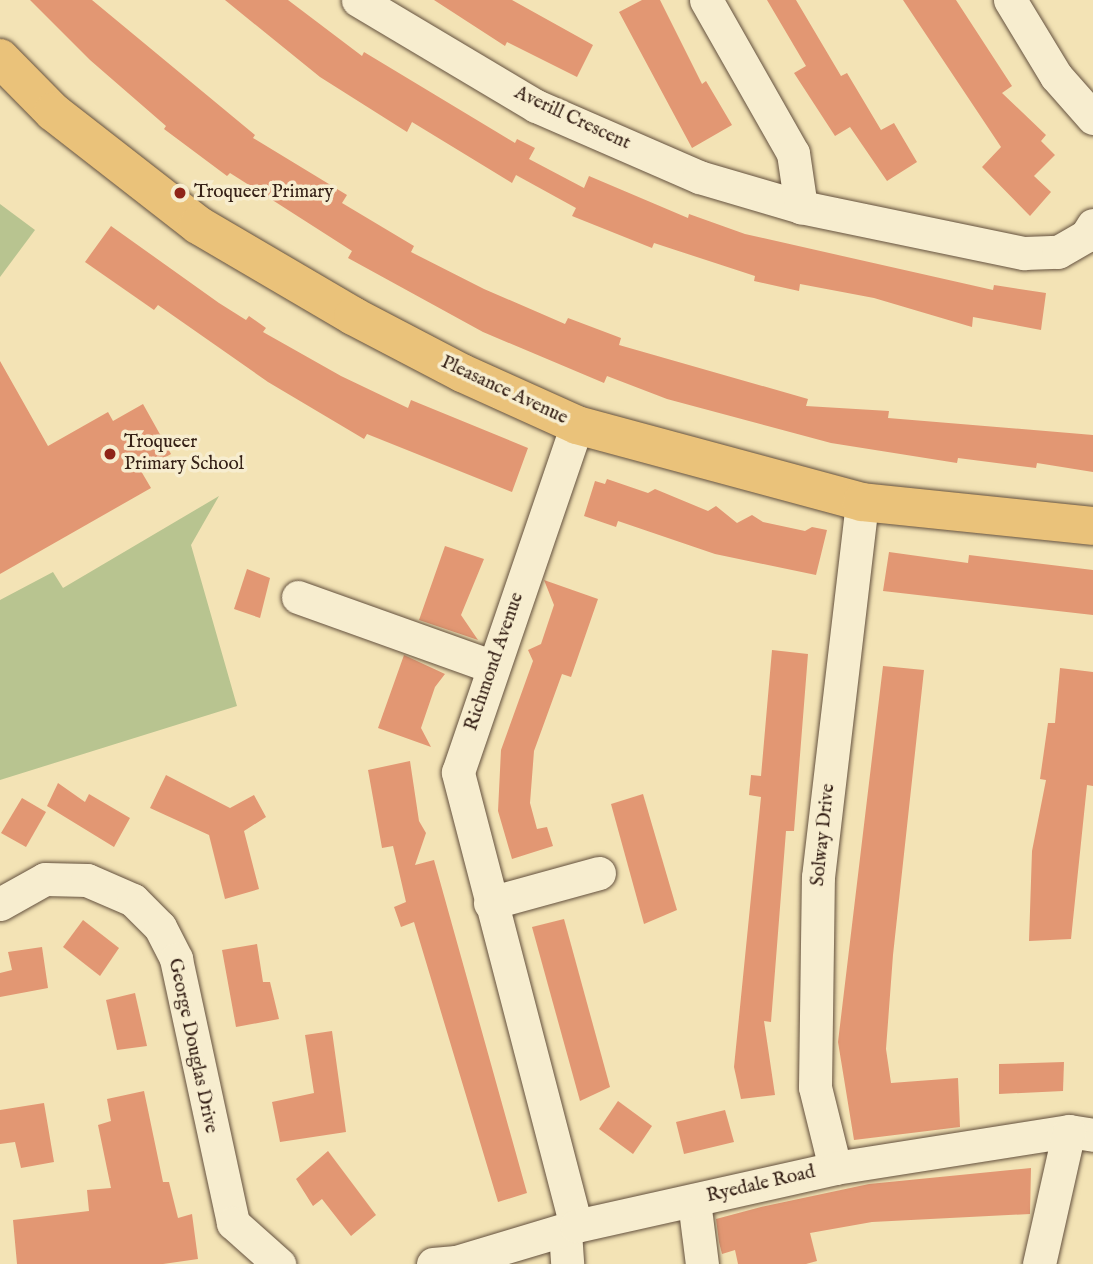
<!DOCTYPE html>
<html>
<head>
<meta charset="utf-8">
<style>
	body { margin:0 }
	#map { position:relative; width:1093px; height:1264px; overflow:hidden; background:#f3e3b5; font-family:"IM FELL English",serif }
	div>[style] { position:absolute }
	.green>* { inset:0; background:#b8c490 }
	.building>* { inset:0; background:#e29773 }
	.roads { filter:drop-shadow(0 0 2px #64513e) drop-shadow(0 0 2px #64513e) }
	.minor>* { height:33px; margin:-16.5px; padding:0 16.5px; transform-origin:16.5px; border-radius:16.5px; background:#f7edcf }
	.major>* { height:38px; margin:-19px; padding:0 19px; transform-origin:19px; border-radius:19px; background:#eac27a }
	.dots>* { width:19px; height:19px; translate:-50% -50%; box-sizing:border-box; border:4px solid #f7edcf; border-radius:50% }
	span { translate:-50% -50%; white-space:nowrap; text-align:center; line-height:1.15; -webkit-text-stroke:7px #f7edcf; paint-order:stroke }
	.street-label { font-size:19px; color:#352016 }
	.poi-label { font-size:19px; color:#352016 }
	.left { translate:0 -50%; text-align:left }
</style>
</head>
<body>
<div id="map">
	<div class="green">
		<i style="clip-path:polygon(0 204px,35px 230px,0 277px)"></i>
		<i style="clip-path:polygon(219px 496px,191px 545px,237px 706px,0 780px,0 600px,53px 572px,63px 588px)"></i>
	</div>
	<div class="building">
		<i style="clip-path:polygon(30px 0,92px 0,255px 135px,253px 138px,347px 195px,342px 203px,414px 246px,411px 252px,484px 289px,565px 324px,568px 318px,621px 338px,619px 345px,808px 399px,806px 406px,889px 411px,888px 418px,1093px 435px,1093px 472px,1037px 463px,1036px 468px,958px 458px,957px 463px,831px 443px,667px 399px,607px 376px,604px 383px,483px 332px,348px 258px,352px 251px,230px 173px,227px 176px,164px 129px,166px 126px,90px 60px)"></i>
		<i style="clip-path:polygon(225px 0,288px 0,362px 56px,364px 52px,515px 143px,517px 139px,535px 148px,529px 159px,584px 188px,589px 176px,688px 218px,689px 214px,745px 234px,993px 290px,994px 285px,1046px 293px,1041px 330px,973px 317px,972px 327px,874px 298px,800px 284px,799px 291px,754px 281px,755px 276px,654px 243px,652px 248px,572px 216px,576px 208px,516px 175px,512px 183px,412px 122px,407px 132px,320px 77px)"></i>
		<i style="clip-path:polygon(434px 0,512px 0,593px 45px,577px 77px,507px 42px,505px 46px)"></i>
		<i style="clip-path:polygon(642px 0,660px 0,702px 84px,706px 81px,732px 125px,692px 148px,619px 12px)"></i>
		<i style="clip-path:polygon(767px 0,796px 0,841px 76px,847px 73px,881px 130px,894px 123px,917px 162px,887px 181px,850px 127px,835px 136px,794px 73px,806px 66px)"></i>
		<i style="clip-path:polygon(903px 0,956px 0,1012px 86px,1002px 93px,1046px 135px,1041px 141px,1055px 155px,1034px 176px,1051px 192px,1030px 216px,982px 167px,1001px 147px)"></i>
		<i style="clip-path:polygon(111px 226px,219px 303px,246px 320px,249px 316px,266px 328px,263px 332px,341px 376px,408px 408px,411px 400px,528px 448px,512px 492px,367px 434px,364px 439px,268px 382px,158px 305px,154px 310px,85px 262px)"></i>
		<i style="clip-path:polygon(0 361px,48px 446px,108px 412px,113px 421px,143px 404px,171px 454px,141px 471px,151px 488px,0 574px)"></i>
		<i style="clip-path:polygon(607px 479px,648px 493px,655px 489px,708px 511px,716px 506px,737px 523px,752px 515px,763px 522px,805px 531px,812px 527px,827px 530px,816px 575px,715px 554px,618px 521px,616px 527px,584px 516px,595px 481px,605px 484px)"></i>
		<i style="clip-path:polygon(445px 546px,484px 559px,461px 615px,478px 640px,419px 620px)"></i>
		<i style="clip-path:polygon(889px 552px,968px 563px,969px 555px,1093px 570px,1093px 615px,883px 591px)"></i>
		<i style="clip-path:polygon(247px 569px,270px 578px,260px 618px,234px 609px)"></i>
		<i style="clip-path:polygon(544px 580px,598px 599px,571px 677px,562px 674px,534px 751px,530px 803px,537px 829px,547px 827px,553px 846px,512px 859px,498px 811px,501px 750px,533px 661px,528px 650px,541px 644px,554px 605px)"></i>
		<i style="clip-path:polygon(772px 650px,808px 654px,794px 831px,786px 831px,771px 1022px,764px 1021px,775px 1095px,741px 1099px,734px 1067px,761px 797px,749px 795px,751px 775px,761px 776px)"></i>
		<i style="clip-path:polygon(404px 655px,445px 674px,435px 687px,421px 728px,431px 747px,378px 728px)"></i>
		<i style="clip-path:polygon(883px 666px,924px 670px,893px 955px,886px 1049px,891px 1083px,958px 1078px,960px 1127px,854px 1140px,838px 1042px)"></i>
		<i style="clip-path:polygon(1060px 668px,1093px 672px,1093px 786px,1087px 785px,1071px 939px,1029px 941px,1032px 851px,1046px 780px,1040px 779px,1048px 723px,1055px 723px)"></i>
		<i style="clip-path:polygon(410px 761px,419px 821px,426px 833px,415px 865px,434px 860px,527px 1193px,498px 1202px,414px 922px,401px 927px,394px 907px,406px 902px,393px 846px,382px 848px,368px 770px)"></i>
		<i style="clip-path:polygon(166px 775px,230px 808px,254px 795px,266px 817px,244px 831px,259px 889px,225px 899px,209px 835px,150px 808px)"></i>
		<i style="clip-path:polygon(58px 783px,85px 802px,89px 794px,130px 818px,114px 847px,47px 806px)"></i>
		<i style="clip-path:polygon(643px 794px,677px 910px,644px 924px,611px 804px)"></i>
		<i style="clip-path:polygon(22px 798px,46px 812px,26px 847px,1px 833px)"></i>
		<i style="clip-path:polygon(564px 919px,610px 1087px,580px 1101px,532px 927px)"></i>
		<i style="clip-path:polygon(83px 920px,119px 948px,100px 976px,63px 947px)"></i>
		<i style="clip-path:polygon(257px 944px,263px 982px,270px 982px,279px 1019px,236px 1027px,222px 950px)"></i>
		<i style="clip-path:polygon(42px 947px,48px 988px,0 997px,0 973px,12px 970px,8px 952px)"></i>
		<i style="clip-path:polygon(135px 993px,147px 1046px,117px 1050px,106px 1000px)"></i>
		<i style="clip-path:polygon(332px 1031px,346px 1132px,280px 1142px,272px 1102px,314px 1093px,305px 1035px)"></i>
		<i style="clip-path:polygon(1064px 1062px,1063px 1091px,999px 1094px,999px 1064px)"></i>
		<i style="clip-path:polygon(144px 1091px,163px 1182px,169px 1182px,178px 1218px,192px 1214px,198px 1259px,163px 1264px,17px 1264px,13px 1220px,89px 1211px,87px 1190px,111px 1188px,98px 1125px,111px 1121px,107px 1099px)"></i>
		<i style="clip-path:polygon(618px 1101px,652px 1126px,633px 1154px,599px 1129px)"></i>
		<i style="clip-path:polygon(44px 1103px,54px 1162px,21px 1168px,15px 1142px,0 1144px,0 1110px)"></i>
		<i style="clip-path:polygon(725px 1110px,734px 1142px,684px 1154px,676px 1122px)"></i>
		<i style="clip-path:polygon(328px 1151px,376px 1215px,351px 1236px,322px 1199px,313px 1206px,296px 1179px)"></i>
		<i style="clip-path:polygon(1031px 1168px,1030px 1214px,872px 1222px,810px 1233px,817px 1261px,806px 1264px,738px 1264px,735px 1250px,722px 1254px,719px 1242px,716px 1219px,761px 1207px,869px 1184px)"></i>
	</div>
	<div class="roads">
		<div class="minor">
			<i style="left:358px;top:0;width:207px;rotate:30.8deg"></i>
			<i style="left:536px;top:106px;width:178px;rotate:23.5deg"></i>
			<i style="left:699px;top:177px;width:106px;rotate:16.4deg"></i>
			<i style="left:801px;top:207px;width:228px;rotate:11.7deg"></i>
			<i style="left:1024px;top:253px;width:34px;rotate:-2deg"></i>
			<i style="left:1058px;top:252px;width:32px;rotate:-30deg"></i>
			<i style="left:1086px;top:236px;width:13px;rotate:-58deg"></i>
			<i style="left:706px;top:0;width:176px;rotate:60.4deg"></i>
			<i style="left:793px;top:153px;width:55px;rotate:81.6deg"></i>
			<i style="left:1010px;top:0;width:89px;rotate:58.8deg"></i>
			<i style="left:1056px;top:76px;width:56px;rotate:48.6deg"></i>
			<i style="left:298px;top:597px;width:207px;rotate:19.7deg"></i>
			<i style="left:490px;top:903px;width:113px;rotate:-15.4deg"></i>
			<i style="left:0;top:904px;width:51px;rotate:-29.1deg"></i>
			<i style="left:45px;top:879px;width:42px;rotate:1.4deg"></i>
			<i style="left:87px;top:880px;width:50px;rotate:23.5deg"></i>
			<i style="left:133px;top:900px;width:38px;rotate:45deg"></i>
			<i style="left:160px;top:927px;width:36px;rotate:63deg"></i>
			<i style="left:176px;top:959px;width:270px;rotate:77.8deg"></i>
			<i style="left:233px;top:1223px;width:62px;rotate:41.7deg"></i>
			<i style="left:835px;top:1168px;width:83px;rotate:-103.9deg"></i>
			<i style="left:815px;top:1087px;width:210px;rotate:-89.2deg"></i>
			<i style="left:818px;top:877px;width:378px;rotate:-83.3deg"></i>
			<i style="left:694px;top:1201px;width:64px;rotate:82.8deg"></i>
			<i style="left:576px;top:1226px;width:469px;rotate:-104.6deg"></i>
			<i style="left:458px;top:772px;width:367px;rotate:-71.1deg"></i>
			<i style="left:565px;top:1232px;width:32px;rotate:86deg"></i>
			<i style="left:433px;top:1264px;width:23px;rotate:-5deg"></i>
			<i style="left:456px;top:1262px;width:125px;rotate:-16.7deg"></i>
			<i style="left:576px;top:1226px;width:265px;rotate:-12.6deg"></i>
			<i style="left:835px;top:1168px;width:237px;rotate:-9deg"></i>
			<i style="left:1069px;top:1131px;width:24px;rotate:9deg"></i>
			<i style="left:1039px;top:1264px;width:136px;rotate:-77.3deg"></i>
		</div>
		<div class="major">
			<i style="left:0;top:58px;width:76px;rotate:45.5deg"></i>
			<i style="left:53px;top:112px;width:184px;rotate:37.9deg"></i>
			<i style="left:198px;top:225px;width:180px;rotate:30.4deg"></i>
			<i style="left:353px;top:316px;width:123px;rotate:27.6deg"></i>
			<i style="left:462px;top:373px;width:126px;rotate:24.3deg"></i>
			<i style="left:577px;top:425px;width:295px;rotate:15.1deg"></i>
			<i style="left:862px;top:502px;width:232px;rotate:5.9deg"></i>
		</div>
	</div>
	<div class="dots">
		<i style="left:180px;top:193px;background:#8f2418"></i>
		<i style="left:110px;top:454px;background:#8f2418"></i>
	</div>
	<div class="street-label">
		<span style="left:572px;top:119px;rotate:25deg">Averill Crescent</span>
		<span style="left:504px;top:391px;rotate:25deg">Pleasance Avenue</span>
		<span style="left:495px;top:662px;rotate:-71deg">Richmond Avenue</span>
		<span style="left:824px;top:835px;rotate:-84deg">Solway Drive</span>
		<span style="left:192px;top:1046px;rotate:78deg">George Douglas Drive</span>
		<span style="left:761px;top:1185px;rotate:-13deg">Ryedale Road</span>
	</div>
	<div class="poi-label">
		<span class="left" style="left:194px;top:193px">Troqueer Primary</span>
		<span class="left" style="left:124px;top:454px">Troqueer<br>Primary School</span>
	</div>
</div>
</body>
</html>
